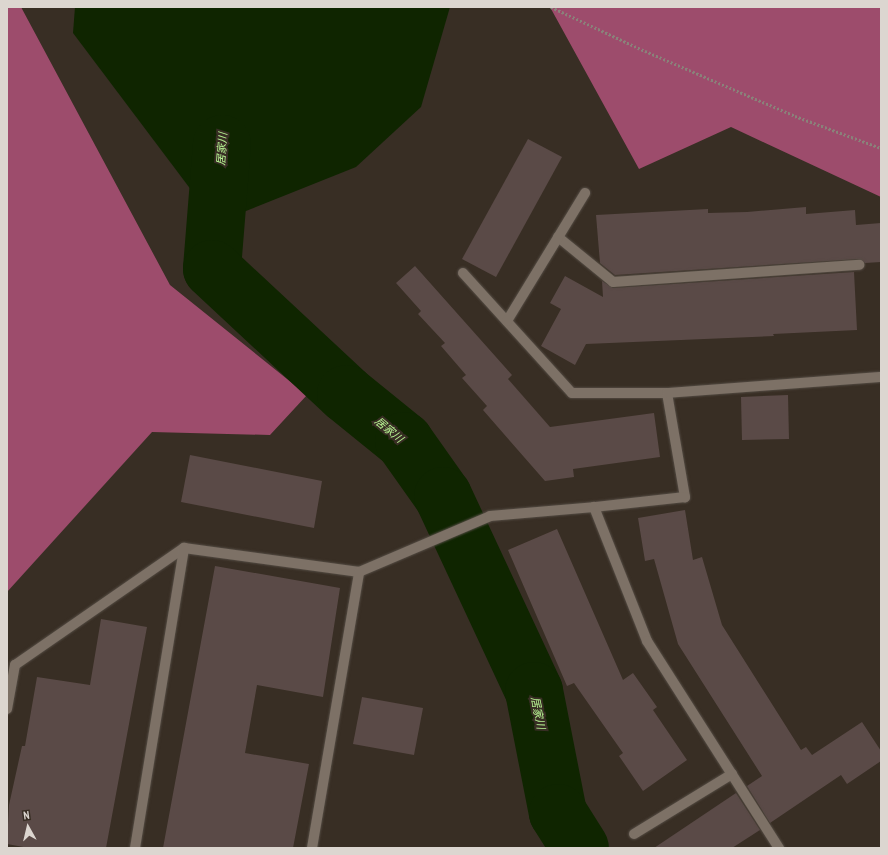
<!DOCTYPE html>
<html>
<head>
<meta charset="utf-8">
<style>
	body { margin:0 }
	#map { position:relative; width:888px; height:855px; overflow:hidden; background:#382e24; font-family:"PT Sans Narrow","Noto Sans JP",sans-serif }
	div>[style] { position:absolute }
	.forest>* { inset:0; background:#9d4c6c }
	.water>* { inset:0; background:#0f2500 }
	.river>* { height:58px; margin:-29px; padding:0 29px; transform-origin:29px; border-radius:29px; background:#0f2500 }
	.building>* { inset:0; background:#5a4a47 }
	.path>* { height:2.5px; margin-top:-1.25px; transform-origin:0; background:repeating-linear-gradient(90deg,#8a827a 0 2px,transparent 0 4px) }
	.roads { filter:drop-shadow(0 0 1px #544c44) drop-shadow(0 0 1px #544c44) }
	.street>* { height:10px; margin:-5px; padding:0 5px; transform-origin:5px; border-radius:5px; background:#7d7166 }
	span { translate:-50% -50%; white-space:nowrap; text-align:center; line-height:1.15; -webkit-text-stroke:4px #382e24; paint-order:stroke }
	.water-label { font-size:11px; color:#b9f794; font-style:italic }
	.frame { position:absolute; inset:0; border:8px solid #dcd6d0; pointer-events:none }
	.north { position:absolute; left:8px; top:807px; width:40px; height:40px; -webkit-text-stroke:3px #382e24; paint-order:stroke; rotate:352deg; font-size:11px; font-weight:700; line-height:16px; text-align:center; color:#dcd6d0 }
	.north::after { content:''; display:block; margin:auto; width:14px; height:18px; background:#dcd6d0; clip-path:polygon(50% 0,100% 100%,50% 72%,0 100%) }
</style>
</head>
<body>
<div id="map">
	<div class="forest">
		<i style="clip-path:polygon(7px 7px,21px 7px,170px 285px,307px 395px,270px 435px,152px 432px,7px 592px)"></i>
		<i style="clip-path:polygon(550px 7px,881px 7px,881px 197px,731px 127px,639px 169px)"></i>
	</div>
	<div class="water">
		<i style="clip-path:polygon(75px 7px,450px 7px,421px 107px,356px 167px,216px 223px,73px 33px)"></i>
	</div>
	<div class="river">
		<i style="left:222px;top:144px;width:125px;rotate:94.6deg"></i>
		<i style="left:212px;top:269px;width:183px;rotate:43deg"></i>
		<i style="left:346px;top:394px;width:75px;rotate:39deg"></i>
		<i style="left:404px;top:441px;width:67px;rotate:54.7deg"></i>
		<i style="left:443px;top:496px;width:215px;rotate:65deg"></i>
		<i style="left:534px;top:691px;width:124px;rotate:78.9deg"></i>
		<i style="left:558px;top:813px;width:41px;rotate:57.8deg"></i>
	</div>
	<div class="building">
		<i style="clip-path:polygon(528px 139px,562px 157px,496px 277px,462px 259px)"></i>
		<i style="clip-path:polygon(806px 207px,806px 214px,855px 210px,856px 225px,881px 223px,881px 262px,865px 263px,859px 259px,615px 275px,600px 263px,596px 215px,708px 209px,708px 213px,747px 212px)"></i>
		<i style="clip-path:polygon(415px 266px,512px 375px,508px 379px,550px 427px,654px 413px,660px 457px,573px 469px,574px 477px,545px 481px,483px 410px,487px 406px,462px 378px,466px 375px,441px 346px,445px 343px,418px 314px,421px 311px,396px 283px)"></i>
		<i style="clip-path:polygon(854px 272px,857px 330px,773px 334px,774px 336px,586px 344px,575px 365px,541px 346px,561px 309px,550px 303px,565px 276px,603px 297px,602px 281px,613px 288px)"></i>
		<i style="clip-path:polygon(788px 395px,789px 439px,742px 440px,741px 397px)"></i>
		<i style="clip-path:polygon(190px 455px,322px 481px,314px 528px,181px 502px)"></i>
		<i style="clip-path:polygon(685px 510px,693px 560px,702px 557px,722px 625px,801px 750px,806px 747px,812px 755px,862px 722px,881px 751px,881px 761px,847px 784px,841px 775px,770px 823px,747px 786px,762px 776px,678px 644px,654px 559px,645px 561px,638px 518px)"></i>
		<i style="clip-path:polygon(557px 529px,623px 680px,633px 673px,657px 707px,653px 710px,687px 760px,643px 791px,619px 756px,623px 753px,574px 683px,567px 686px,508px 550px)"></i>
		<i style="clip-path:polygon(215px 566px,340px 588px,323px 697px,257px 685px,245px 753px,309px 764px,293px 848px,163px 848px)"></i>
		<i style="clip-path:polygon(101px 619px,147px 627px,106px 848px,29px 848px,7px 844px,9px 805px,22px 746px,25px 746px,37px 677px,90px 685px)"></i>
		<i style="clip-path:polygon(362px 697px,423px 708px,414px 755px,353px 744px)"></i>
		<i style="clip-path:polygon(736px 793px,760px 830px,732px 848px,654px 848px)"></i>
	</div>
	<div class="path">
		<i style="left:551px;top:7px;width:104px;rotate:25.1deg"></i>
		<i style="left:645px;top:51px;width:163px;rotate:23.4deg"></i>
		<i style="left:795px;top:116px;width:92px;rotate:20.4deg"></i>
	</div>
	<div class="roads">
		<div class="street">
			<i style="left:558px;top:237px;width:71px;rotate:39.3deg"></i>
			<i style="left:613px;top:282px;width:247px;rotate:-4deg"></i>
			<i style="left:463px;top:273px;width:162px;rotate:47.8deg"></i>
			<i style="left:572px;top:393px;width:95px"></i>
			<i style="left:667px;top:393px;width:106px;rotate:80.2deg"></i>
			<i style="left:685px;top:497px;width:92px;rotate:173.7deg"></i>
			<i style="left:507px;top:321px;width:150px;rotate:-58.6deg"></i>
			<i style="left:667px;top:393px;width:215px;rotate:-4.3deg"></i>
			<i style="left:7px;top:709px;width:45px;rotate:-79.7deg"></i>
			<i style="left:15px;top:665px;width:206px;rotate:-34.7deg"></i>
			<i style="left:184px;top:548px;width:177px;rotate:7.8deg"></i>
			<i style="left:359px;top:572px;width:142px;rotate:-23.1deg"></i>
			<i style="left:490px;top:516px;width:104px;rotate:-4.9deg"></i>
			<i style="left:594px;top:507px;width:144px;rotate:68.4deg"></i>
			<i style="left:647px;top:641px;width:246px;rotate:57.5deg"></i>
			<i style="left:634px;top:834px;width:115px;rotate:-31.5deg"></i>
			<i style="left:135px;top:848px;width:304px;rotate:-80.7deg"></i>
			<i style="left:312px;top:848px;width:280px;rotate:-80.3deg"></i>
		</div>
	</div>
	<div class="water-label">
		<span style="left:222px;top:149px;rotate:-86deg">居家川</span>
		<span style="left:389px;top:430px;rotate:40deg">居家川</span>
		<span style="left:538px;top:713px;rotate:79deg">居家川</span>
	</div>
	<div class="frame"></div>
	<div class="north">N</div>
</div>
</body>
</html>
